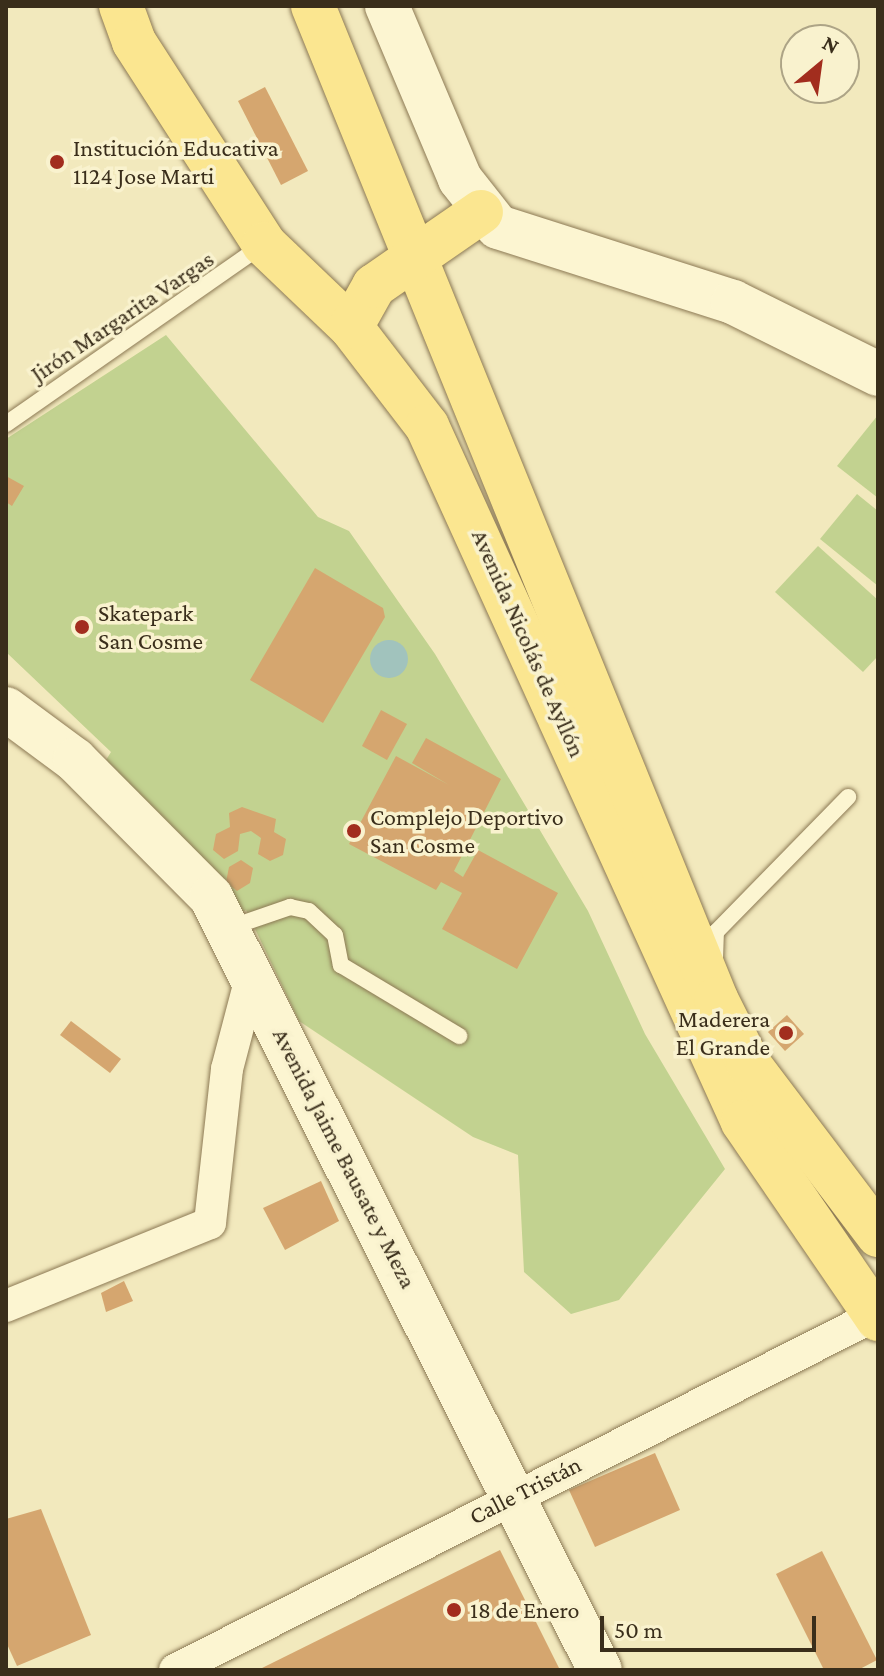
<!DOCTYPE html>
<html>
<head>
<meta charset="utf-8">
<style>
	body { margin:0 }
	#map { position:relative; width:884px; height:1676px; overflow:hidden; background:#f2e9bd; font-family:"Crimson Pro",serif }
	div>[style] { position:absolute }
	.green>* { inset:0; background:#c2d290 }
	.water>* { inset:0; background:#a1c3bd }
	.round { border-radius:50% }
	.building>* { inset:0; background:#d5a66f }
	.roads { filter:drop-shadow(0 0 2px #8c7954) drop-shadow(0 0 2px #8c7954) }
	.lane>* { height:16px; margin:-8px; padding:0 8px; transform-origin:8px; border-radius:8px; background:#fcf5d1 }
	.street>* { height:32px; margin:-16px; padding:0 16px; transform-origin:16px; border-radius:16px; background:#fcf5d1 }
	.secondary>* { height:44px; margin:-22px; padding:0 22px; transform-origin:22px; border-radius:22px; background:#fcf5d1 }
	.primary>* { height:44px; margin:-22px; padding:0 22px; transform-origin:22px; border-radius:22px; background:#fbe690 }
	.dots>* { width:22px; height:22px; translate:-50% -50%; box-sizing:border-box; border:4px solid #f9f2ce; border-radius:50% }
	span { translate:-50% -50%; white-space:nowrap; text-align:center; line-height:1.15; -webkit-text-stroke:7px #f9f2ce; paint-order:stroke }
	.poi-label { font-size:24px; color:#3a2e1b }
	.left { translate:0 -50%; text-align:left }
	.right { translate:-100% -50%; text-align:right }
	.street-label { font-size:24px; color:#3a2e1b }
	.frame { position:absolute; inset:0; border:8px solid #3a2e1b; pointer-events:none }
	.north { position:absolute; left:780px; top:24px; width:80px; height:80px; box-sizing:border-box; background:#f9f2ce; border:2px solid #ada486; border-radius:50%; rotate:29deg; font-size:22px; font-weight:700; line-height:32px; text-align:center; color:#3a2e1b }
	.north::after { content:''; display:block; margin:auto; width:28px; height:36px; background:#a22d1e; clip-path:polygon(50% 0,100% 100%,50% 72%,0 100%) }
	.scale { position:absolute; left:600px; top:1616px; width:216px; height:36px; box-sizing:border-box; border:4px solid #3a2e1b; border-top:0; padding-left:10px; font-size:24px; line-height:28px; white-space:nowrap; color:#3a2e1b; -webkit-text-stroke:6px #f9f2ce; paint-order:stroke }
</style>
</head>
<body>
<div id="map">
	<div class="green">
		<i style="clip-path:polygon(166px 335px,318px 517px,349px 531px,435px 654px,588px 911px,645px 1034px,725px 1169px,619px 1300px,571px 1314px,524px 1272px,518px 1155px,473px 1137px,299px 1021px,246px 910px,240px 914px,106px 760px,111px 752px,6px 652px,6px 439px)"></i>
		<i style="clip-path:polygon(878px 415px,878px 498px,837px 466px)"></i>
		<i style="clip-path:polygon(857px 494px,878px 511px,878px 586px,820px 539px)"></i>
		<i style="clip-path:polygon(818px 546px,878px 600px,878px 656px,863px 672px,775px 592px)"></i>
	</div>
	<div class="water">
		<i class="round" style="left:370px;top:640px;width:38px;height:38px"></i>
	</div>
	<div class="building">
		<i style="clip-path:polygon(265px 87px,308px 171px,281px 185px,238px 101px)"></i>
		<i style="clip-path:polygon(6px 476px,24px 486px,12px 506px,6px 502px)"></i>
		<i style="clip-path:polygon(315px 568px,383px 608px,385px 617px,323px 723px,250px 680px)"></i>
		<i style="clip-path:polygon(381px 710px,407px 724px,387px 760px,362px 746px)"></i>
		<i style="clip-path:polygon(426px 738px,501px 779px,454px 871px,463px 877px,478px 850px,558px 893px,517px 969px,442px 929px,462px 893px,441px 882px,436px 890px,349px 844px,396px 756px,449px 785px,412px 763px)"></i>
		<i style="clip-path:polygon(242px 807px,276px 819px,274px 832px,286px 839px,283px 855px,270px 861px,258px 854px,261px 838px,251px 831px,240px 834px,238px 851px,224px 859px,213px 850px,216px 834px,230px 827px,229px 813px)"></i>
		<i style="clip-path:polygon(241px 860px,253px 868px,250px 883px,237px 891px,226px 882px,229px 867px)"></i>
		<i style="clip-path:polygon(787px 1015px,804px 1034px,785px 1051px,768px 1032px)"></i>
		<i style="clip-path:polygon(71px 1021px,121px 1059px,110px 1073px,60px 1035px)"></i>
		<i style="clip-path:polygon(321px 1181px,339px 1221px,285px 1250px,263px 1208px)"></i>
		<i style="clip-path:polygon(124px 1281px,133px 1301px,106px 1312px,101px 1293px)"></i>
		<i style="clip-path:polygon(655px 1453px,680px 1510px,595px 1547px,569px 1490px)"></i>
		<i style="clip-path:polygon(41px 1509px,91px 1635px,17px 1666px,6px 1642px,6px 1519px)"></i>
		<i style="clip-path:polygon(500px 1550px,560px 1670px,258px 1670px)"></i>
		<i style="clip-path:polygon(822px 1551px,877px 1660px,858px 1670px,824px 1670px,776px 1574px)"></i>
	</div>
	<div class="roads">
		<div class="lane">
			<i style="left:6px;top:424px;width:315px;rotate:-34.9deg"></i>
			<i style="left:229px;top:928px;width:65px;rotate:-19deg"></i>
			<i style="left:290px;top:907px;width:19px;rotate:12deg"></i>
			<i style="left:309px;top:911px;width:35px;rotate:43deg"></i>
			<i style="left:335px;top:935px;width:31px;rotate:79deg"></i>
			<i style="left:341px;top:965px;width:138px;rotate:31deg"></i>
			<i style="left:715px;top:959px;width:27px;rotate:-88deg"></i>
			<i style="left:716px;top:932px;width:189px;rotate:-45.6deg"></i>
		</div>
		<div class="street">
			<i style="left:6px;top:1306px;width:220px;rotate:-22.1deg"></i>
			<i style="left:210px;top:1223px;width:155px;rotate:-83.7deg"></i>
			<i style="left:227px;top:1069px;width:98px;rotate:-75.3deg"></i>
			<i style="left:175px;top:1670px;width:788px;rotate:-26.86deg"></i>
		</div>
		<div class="secondary">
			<i style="left:387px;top:6px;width:188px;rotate:67.1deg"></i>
			<i style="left:460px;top:179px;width:61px;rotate:51.6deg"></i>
			<i style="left:498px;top:227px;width:247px;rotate:17.7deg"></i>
			<i style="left:733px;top:302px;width:162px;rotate:26.4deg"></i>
			<i style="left:6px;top:709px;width:86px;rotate:36.5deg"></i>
			<i style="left:75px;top:760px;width:193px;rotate:45.2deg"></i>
			<i style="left:211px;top:897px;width:865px;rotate:63.29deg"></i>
		</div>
		<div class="primary">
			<i style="left:121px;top:6px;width:38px;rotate:70deg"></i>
			<i style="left:134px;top:42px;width:240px;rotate:57.2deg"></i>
			<i style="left:264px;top:244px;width:120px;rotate:43.7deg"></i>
			<i style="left:351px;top:327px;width:125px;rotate:52.5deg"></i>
			<i style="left:427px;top:426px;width:764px;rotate:65.58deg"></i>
			<i style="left:743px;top:1122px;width:239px;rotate:55.6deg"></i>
			<i style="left:313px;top:6px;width:1072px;rotate:67.91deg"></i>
			<i style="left:716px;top:999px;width:72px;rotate:63.4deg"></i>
			<i style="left:748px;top:1063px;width:216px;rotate:52.9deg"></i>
			<i style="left:351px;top:327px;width:47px;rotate:-60.7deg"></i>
			<i style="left:374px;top:286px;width:130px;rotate:-34.7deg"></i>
		</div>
	</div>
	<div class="dots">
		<i style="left:57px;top:162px;background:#a22d1e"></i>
		<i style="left:82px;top:627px;background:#a22d1e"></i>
		<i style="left:354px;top:831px;background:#a22d1e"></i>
		<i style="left:786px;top:1033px;background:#a22d1e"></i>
		<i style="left:454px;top:1610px;background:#a22d1e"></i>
	</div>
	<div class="poi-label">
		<span class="left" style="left:73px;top:162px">Institución Educativa<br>1124 Jose Marti</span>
		<span class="left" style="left:98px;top:627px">Skatepark<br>San Cosme</span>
		<span class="left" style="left:370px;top:831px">Complejo Deportivo<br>San Cosme</span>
		<span class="right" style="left:770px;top:1033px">Maderera<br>El Grande</span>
		<span class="left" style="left:470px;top:1610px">18 de Enero</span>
	</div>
	<div class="street-label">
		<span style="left:122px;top:316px;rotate:-34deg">Jirón Margarita Vargas</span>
		<span style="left:529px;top:643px;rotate:66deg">Avenida Nicolás de Ayllón</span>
		<span style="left:345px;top:1158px;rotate:63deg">Avenida Jaime Bausate y Meza</span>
		<span style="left:525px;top:1490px;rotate:-27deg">Calle Tristán</span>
	</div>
	<div class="frame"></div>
	<div class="north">N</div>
	<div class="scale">50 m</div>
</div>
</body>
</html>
